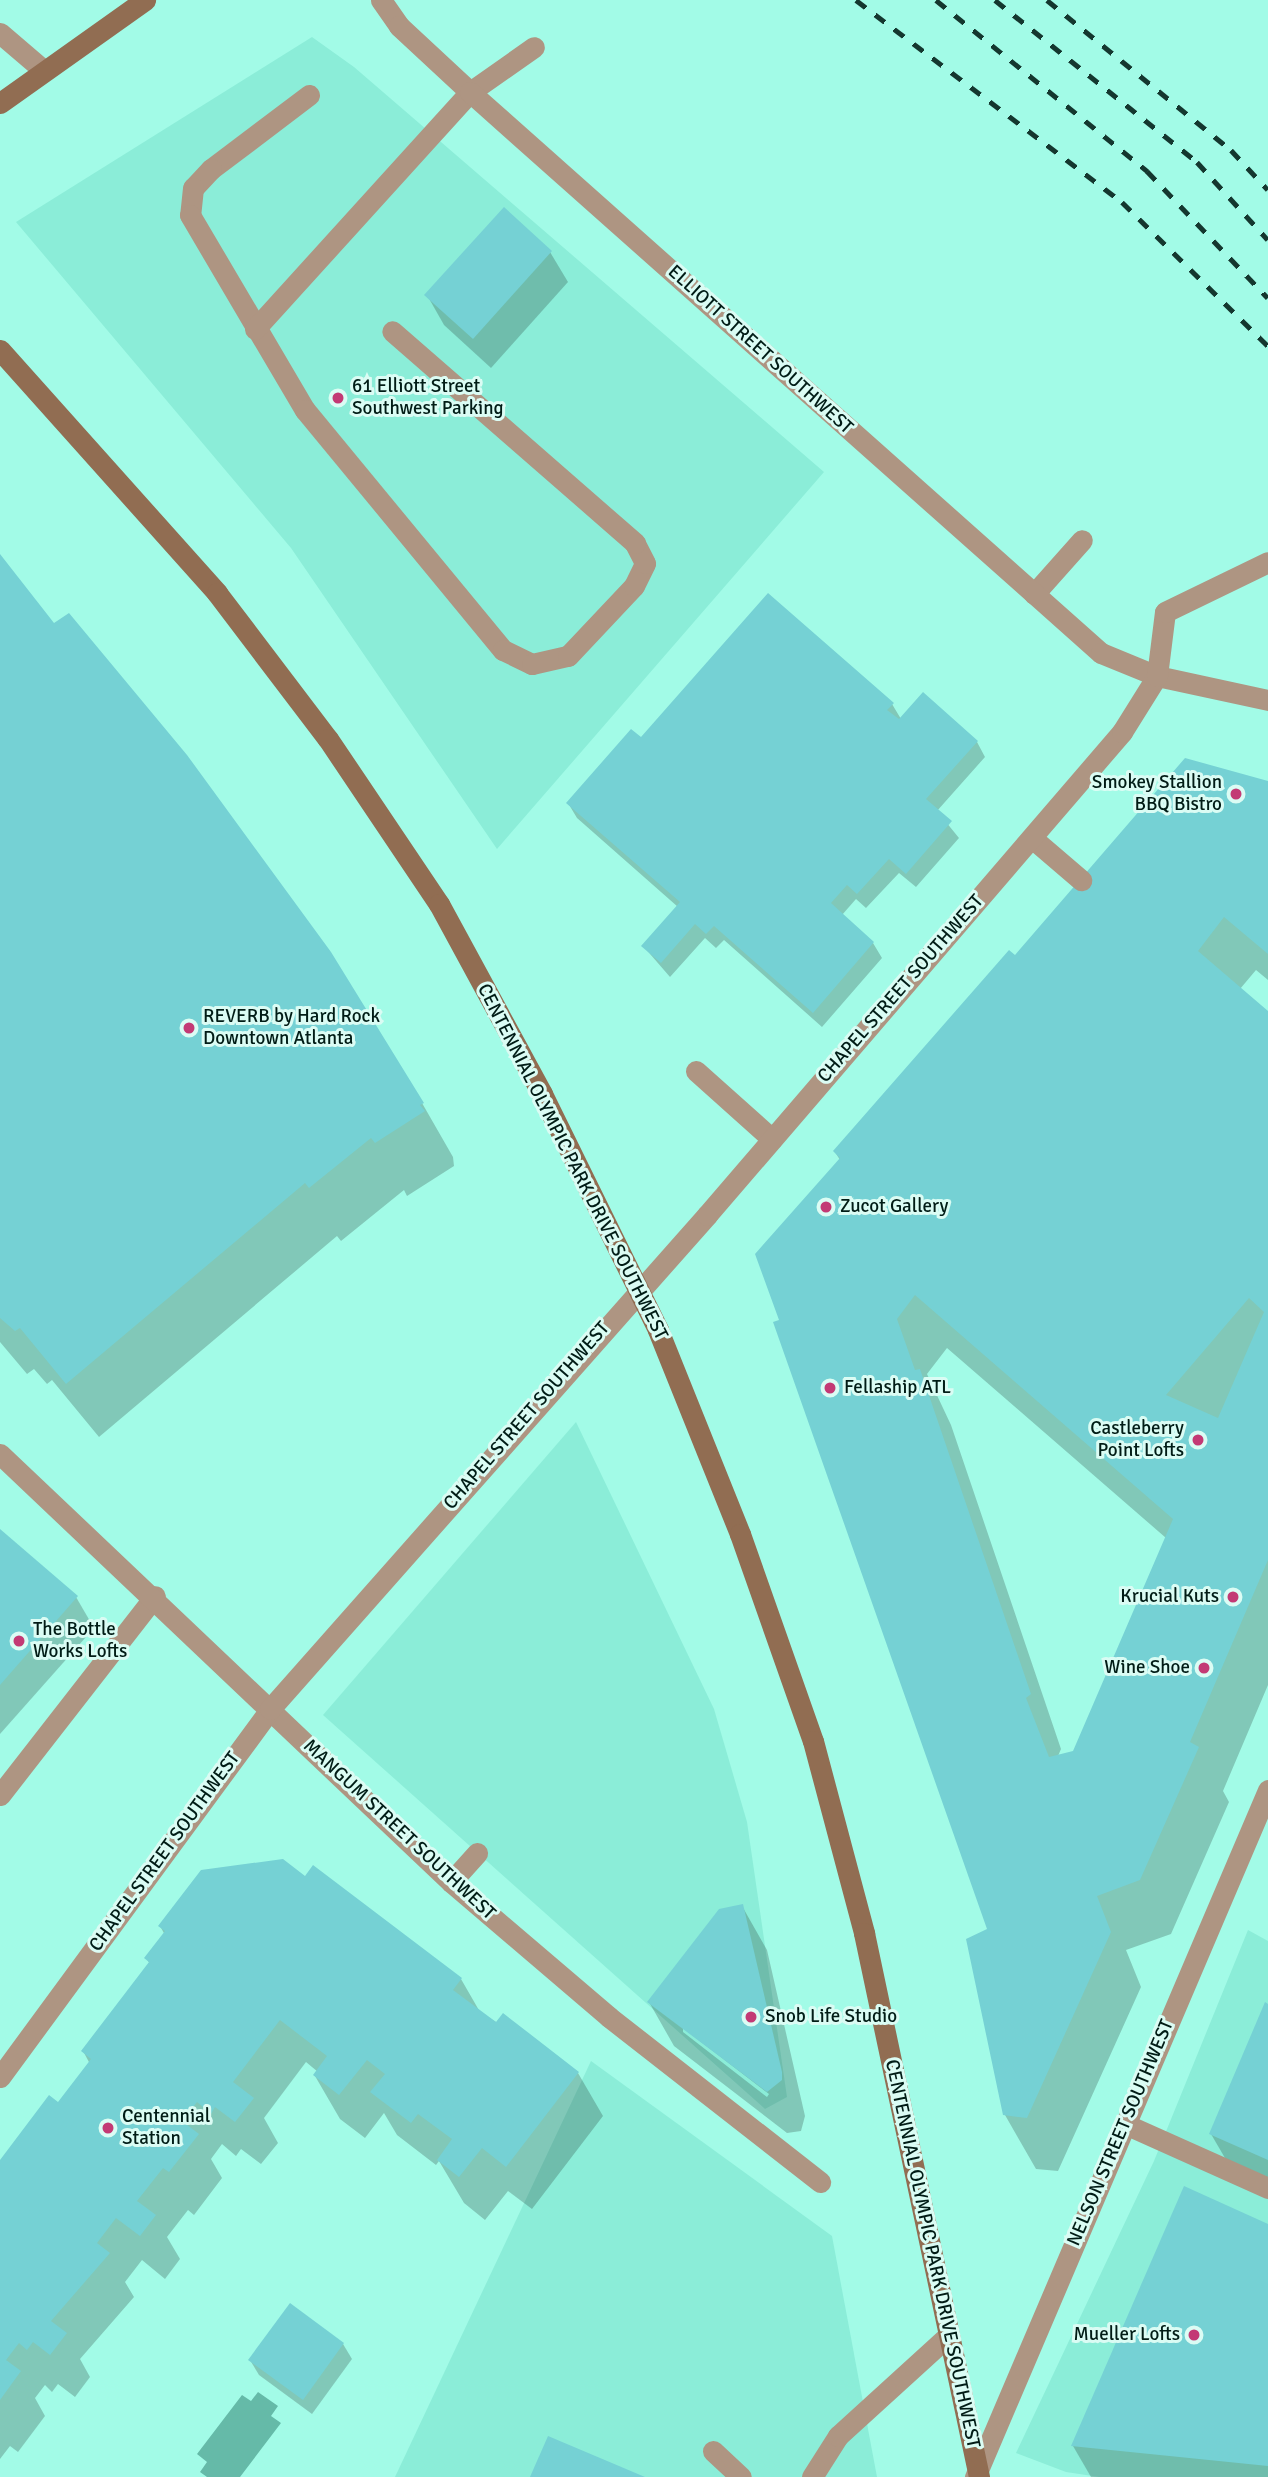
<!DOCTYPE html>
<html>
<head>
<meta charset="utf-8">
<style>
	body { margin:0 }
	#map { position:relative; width:1268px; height:2477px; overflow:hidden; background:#a2fbe7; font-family:Signika,sans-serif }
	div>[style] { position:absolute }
	.built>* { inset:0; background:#8bedd8 }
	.water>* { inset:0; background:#65baa8 }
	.shadow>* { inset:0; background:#0003 }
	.building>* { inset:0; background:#75d1d4 }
	.lane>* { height:21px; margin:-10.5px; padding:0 10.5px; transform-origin:10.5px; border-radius:10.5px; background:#ae9582 }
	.street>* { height:21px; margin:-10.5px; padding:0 10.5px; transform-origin:10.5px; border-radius:10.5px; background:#ae9582 }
	.secondary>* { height:21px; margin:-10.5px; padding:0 10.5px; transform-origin:10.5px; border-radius:10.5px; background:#916d52 }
	.rail>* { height:5px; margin-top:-2.5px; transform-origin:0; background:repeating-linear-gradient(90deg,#14372f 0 12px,transparent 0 24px) }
	.dots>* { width:19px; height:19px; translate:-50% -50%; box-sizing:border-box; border:4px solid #dbfcf4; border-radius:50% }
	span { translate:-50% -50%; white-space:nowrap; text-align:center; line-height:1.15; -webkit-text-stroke:6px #dbfcf4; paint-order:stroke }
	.street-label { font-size:19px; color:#011c16 }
	.poi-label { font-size:19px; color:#011c16 }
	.left { translate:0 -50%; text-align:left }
	.right { translate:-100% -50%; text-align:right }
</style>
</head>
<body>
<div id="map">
	<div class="built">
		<i style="clip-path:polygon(312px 37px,354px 67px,824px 472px,497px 849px,291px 548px,16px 222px)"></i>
		<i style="clip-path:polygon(576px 1422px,714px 1709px,747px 1822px,787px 2097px,765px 2109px,323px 1715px)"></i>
		<i style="clip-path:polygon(1248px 1930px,1268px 1941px,1268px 2477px,1099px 2477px,1066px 2472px,1016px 2453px,1154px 2161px)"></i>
		<i style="clip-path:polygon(591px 2061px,832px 2236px,877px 2477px,395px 2477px)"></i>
	</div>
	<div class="water">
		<i style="clip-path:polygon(258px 2392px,278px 2406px,271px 2416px,281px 2423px,240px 2477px,207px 2477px,200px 2472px,207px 2462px,197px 2454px,242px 2395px,251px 2401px)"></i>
	</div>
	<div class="shadow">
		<i style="clip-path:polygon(550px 252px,568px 282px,491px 368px,444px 325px,427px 295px)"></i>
		<i style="clip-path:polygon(0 557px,422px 1103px,453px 1157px,454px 1166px,407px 1196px,404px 1190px,341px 1241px,337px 1236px,99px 1437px,52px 1380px,47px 1384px,34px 1369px,27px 1374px,0 1342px)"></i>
		<i style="clip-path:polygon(892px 704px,901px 719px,977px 742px,985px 757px,937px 811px,959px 838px,916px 887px,899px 873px,866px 908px,856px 899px,842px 915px,873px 943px,882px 958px,822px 1027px,724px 940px,716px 948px,705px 938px,670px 977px,644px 947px,678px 907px,577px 818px,568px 803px,641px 740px)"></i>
		<i style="clip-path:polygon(evenodd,1268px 783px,1268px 980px,1256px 970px,1240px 989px,1268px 1013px,1268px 1685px,1223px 1791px,1229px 1802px,1171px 1934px,1126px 1950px,1141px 1987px,1058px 2171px,1036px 2169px,1005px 2115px,989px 1930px,781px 1321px,840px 1160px,835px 1152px,1015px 958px,1268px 783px,947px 1348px,1166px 1538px,1074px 1752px,1058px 1756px,1061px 1749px,951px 1425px,927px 1374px,947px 1348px)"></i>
		<i style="clip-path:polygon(0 1531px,76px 1597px,94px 1628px,0 1734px)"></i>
		<i style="clip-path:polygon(305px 1878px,461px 1979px,480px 2012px,578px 2073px,603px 2116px,532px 2209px,508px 2191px,485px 2220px,464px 2203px,439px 2161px,436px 2165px,397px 2135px,384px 2113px,365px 2138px,340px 2119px,315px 2076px,318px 2072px,306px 2062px,264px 2118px,278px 2143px,261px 2164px,241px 2149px,236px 2156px,222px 2144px,211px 2159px,222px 2178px,194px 2215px,188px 2210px,167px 2237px,180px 2259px,165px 2279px,142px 2260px,125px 2282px,134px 2297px,80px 2359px,90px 2377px,75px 2397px,58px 2384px,52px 2392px,45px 2385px,35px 2398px,45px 2416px,18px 2452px,10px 2446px,0 2459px,0 2163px,59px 2105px,90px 2064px,83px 2051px,150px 1964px,146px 1958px,165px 1935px,160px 1926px)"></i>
		<i style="clip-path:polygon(evenodd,742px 1906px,767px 1950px,805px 2116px,801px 2131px,787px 2133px,674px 2046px,649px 2002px,742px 1906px,683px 2028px,769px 2094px,767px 2097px,683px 2032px,683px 2028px)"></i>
		<i style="clip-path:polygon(1268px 2005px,1268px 2191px,1236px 2177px,1211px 2134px)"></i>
		<i style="clip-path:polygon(1268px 2225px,1268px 2477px,1091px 2477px,1073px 2446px)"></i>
		<i style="clip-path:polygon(343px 2344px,352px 2359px,312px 2414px,259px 2375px,250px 2360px)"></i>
	</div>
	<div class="building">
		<i style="clip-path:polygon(504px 207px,552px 251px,473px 339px,424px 295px)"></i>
		<i style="clip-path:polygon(0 554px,54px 623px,69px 613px,187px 755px,331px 952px,424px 1103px,420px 1105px,425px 1111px,375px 1143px,371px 1138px,309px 1188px,305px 1183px,66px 1384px,20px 1328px,15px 1331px,0 1318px)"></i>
		<i style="clip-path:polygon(768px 593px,894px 703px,887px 710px,899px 719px,923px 692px,978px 741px,926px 799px,952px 821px,906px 874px,889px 859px,857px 894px,847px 885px,831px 903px,874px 942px,813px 1013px,714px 926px,706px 934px,695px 924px,661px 963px,641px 946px,680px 902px,566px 803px,631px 729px,641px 737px)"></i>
		<i style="clip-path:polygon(evenodd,1185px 758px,1268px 781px,1268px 954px,1224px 917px,1198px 951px,1268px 1011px,1268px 1560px,1190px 1742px,1199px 1747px,1140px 1880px,1097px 1896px,1111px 1932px,1027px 2118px,1003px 2115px,966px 1939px,987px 1929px,773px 1322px,779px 1320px,755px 1254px,840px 1158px,833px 1151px,1009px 950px,1015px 955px,1185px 758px,915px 1295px,1173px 1519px,1073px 1751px,1049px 1757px,1026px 1698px,1031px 1694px,920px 1369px,915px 1370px,897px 1319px,915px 1295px,1185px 758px,1249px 1298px,1264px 1312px,1218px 1418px,1166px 1395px,1249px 1298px)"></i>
		<i style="clip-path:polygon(0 1529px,78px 1596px,0 1685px)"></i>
		<i style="clip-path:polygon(283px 1859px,305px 1876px,313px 1865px,462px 1978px,453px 1990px,496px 2022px,503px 2013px,579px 2072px,506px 2167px,482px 2148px,459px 2177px,437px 2160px,452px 2139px,418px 2114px,411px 2123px,370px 2092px,385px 2074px,367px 2060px,339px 2095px,313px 2075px,327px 2056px,280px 2020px,233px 2082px,254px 2098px,235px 2122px,215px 2107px,211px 2114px,197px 2102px,182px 2121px,199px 2134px,169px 2172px,163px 2168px,137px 2201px,156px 2215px,140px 2236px,116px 2218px,97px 2243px,110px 2253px,51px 2321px,67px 2333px,50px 2355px,33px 2342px,27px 2350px,19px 2343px,6px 2360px,21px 2371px,0 2400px,0 2160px,49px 2095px,58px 2102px,91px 2059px,81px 2051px,149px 1962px,144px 1958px,165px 1931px,158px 1926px,201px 1870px)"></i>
		<i style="clip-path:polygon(743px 1904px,782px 2072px,782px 2080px,767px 2092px,647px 2002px,719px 1909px)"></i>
		<i style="clip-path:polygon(1265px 2002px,1268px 2004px,1268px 2160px,1209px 2134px)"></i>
		<i style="clip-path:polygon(1184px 2186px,1268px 2224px,1268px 2466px,1071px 2446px)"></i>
		<i style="clip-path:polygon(290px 2303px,344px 2343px,303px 2400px,248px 2360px)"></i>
		<i style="clip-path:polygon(548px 2436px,645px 2477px,530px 2477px)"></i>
	</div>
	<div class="lane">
		<i style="left:309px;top:95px;width:123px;rotate:142.9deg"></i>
		<i style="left:211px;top:169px;width:26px;rotate:133deg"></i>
		<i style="left:193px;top:188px;width:27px;rotate:96deg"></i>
		<i style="left:190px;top:215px;width:226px;rotate:59.5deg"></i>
		<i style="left:305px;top:410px;width:311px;rotate:50.5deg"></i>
		<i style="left:503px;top:650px;width:32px;rotate:26deg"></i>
		<i style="left:532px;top:664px;width:37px;rotate:-13deg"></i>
		<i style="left:568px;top:656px;width:96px;rotate:-46.7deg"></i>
		<i style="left:634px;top:586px;width:25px;rotate:-64deg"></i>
		<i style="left:645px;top:563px;width:22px;rotate:-117deg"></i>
		<i style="left:635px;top:543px;width:322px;rotate:-138.9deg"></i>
		<i style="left:255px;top:329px;width:320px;rotate:-47.8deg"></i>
		<i style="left:470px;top:92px;width:78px;rotate:-35.1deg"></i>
		<i style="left:1034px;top:594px;width:72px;rotate:-48.4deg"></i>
		<i style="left:1032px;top:838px;width:65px;rotate:40.6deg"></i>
		<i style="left:696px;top:1071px;width:102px;rotate:41.8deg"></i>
		<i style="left:0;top:1795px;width:252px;rotate:-52.1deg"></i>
		<i style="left:451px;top:1882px;width:39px;rotate:-48deg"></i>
		<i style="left:713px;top:2451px;width:38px;rotate:43deg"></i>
		<i style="left:812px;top:2477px;width:49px;rotate:-57.6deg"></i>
		<i style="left:838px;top:2436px;width:150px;rotate:-42.3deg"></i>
	</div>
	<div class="street">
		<i style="left:381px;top:0;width:32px;rotate:55deg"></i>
		<i style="left:399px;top:26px;width:97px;rotate:42.9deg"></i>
		<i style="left:470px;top:92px;width:844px;rotate:41.64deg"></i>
		<i style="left:1101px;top:653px;width:61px;rotate:22.3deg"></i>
		<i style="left:1157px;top:676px;width:114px;rotate:12.2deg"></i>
		<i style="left:0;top:33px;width:55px;rotate:40.6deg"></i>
		<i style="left:0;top:1454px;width:622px;rotate:43.5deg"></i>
		<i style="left:451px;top:1882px;width:208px;rotate:40.5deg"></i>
		<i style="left:609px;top:2017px;width:268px;rotate:38deg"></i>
		<i style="left:0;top:2077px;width:456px;rotate:-53.7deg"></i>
		<i style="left:270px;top:1709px;width:660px;rotate:-48.5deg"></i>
		<i style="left:707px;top:1215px;width:637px;rotate:-49.33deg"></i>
		<i style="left:1122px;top:732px;width:66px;rotate:-58deg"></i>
		<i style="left:1157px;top:676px;width:64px;rotate:-82.9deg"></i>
		<i style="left:1165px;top:612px;width:114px;rotate:-25.9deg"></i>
		<i style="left:1125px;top:2124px;width:157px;rotate:24.1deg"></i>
		<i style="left:975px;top:2477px;width:747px;rotate:-66.9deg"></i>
	</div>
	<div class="secondary">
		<i style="left:0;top:103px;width:178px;rotate:-35.4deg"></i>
		<i style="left:0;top:350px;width:326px;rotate:48.2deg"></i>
		<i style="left:217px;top:593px;width:183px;rotate:52.8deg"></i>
		<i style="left:328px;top:739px;width:199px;rotate:56.1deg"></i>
		<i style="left:439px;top:904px;width:216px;rotate:61.5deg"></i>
		<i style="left:542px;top:1094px;width:263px;rotate:63.8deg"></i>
		<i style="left:658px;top:1330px;width:220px;rotate:68.1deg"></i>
		<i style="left:740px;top:1534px;width:219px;rotate:70.6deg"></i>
		<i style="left:813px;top:1741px;width:199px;rotate:75.1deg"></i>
		<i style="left:864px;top:1933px;width:556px;rotate:78.06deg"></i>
	</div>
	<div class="rail">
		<i style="left:856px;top:0;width:334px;rotate:37.2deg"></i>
		<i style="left:1122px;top:202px;width:205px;rotate:44.6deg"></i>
		<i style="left:936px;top:0;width:272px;rotate:39deg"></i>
		<i style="left:1147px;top:171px;width:175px;rotate:46.4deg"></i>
		<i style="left:995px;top:0;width:259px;rotate:38.7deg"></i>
		<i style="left:1197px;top:162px;width:105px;rotate:47.7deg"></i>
		<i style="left:1047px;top:0;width:237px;rotate:39.2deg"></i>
		<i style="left:1231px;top:150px;width:54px;rotate:47.2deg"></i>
	</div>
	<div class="dots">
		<i style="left:338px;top:398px;background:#c33a75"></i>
		<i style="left:1236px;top:794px;background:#c33a75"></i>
		<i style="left:189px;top:1028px;background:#c33a75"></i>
		<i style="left:826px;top:1207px;background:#c33a75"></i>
		<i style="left:830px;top:1388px;background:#c33a75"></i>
		<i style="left:1198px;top:1440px;background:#c33a75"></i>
		<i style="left:1233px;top:1597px;background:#c33a75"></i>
		<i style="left:19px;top:1641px;background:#c33a75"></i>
		<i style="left:1204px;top:1668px;background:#c33a75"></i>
		<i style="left:751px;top:2017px;background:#c33a75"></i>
		<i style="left:108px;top:2128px;background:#c33a75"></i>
		<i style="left:1194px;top:2335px;background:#c33a75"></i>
	</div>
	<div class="street-label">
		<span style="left:760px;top:350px;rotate:42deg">ELLIOTT STREET SOUTHWEST</span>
		<span style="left:901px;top:989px;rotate:-49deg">CHAPEL STREET SOUTHWEST</span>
		<span style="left:572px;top:1162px;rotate:63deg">CENTENNIAL OLYMPIC PARK DRIVE SOUTHWEST</span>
		<span style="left:527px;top:1416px;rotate:-49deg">CHAPEL STREET SOUTHWEST</span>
		<span style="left:399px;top:1830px;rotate:43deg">MANGUM STREET SOUTHWEST</span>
		<span style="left:165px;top:1852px;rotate:-54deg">CHAPEL STREET SOUTHWEST</span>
		<span style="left:1121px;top:2133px;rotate:-67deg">NELSON STREET SOUTHWEST</span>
		<span style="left:932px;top:2254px;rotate:78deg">CENTENNIAL OLYMPIC PARK DRIVE SOUTHWEST</span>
	</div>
	<div class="poi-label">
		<span class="left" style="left:352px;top:398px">61 Elliott Street<br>Southwest Parking</span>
		<span class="right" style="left:1222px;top:794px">Smokey Stallion<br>BBQ Bistro</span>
		<span class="left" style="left:203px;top:1028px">REVERB by Hard Rock<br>Downtown Atlanta</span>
		<span class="left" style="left:840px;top:1207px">Zucot Gallery</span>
		<span class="left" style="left:844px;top:1388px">Fellaship ATL</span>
		<span class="right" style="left:1184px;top:1440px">Castleberry<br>Point Lofts</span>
		<span class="right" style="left:1219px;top:1597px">Krucial Kuts</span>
		<span class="left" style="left:33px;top:1641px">The Bottle<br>Works Lofts</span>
		<span class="right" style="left:1190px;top:1668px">Wine Shoe</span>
		<span class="left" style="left:765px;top:2017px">Snob Life Studio</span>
		<span class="left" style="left:122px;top:2128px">Centennial<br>Station</span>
		<span class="right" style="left:1180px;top:2335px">Mueller Lofts</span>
	</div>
</div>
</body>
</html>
